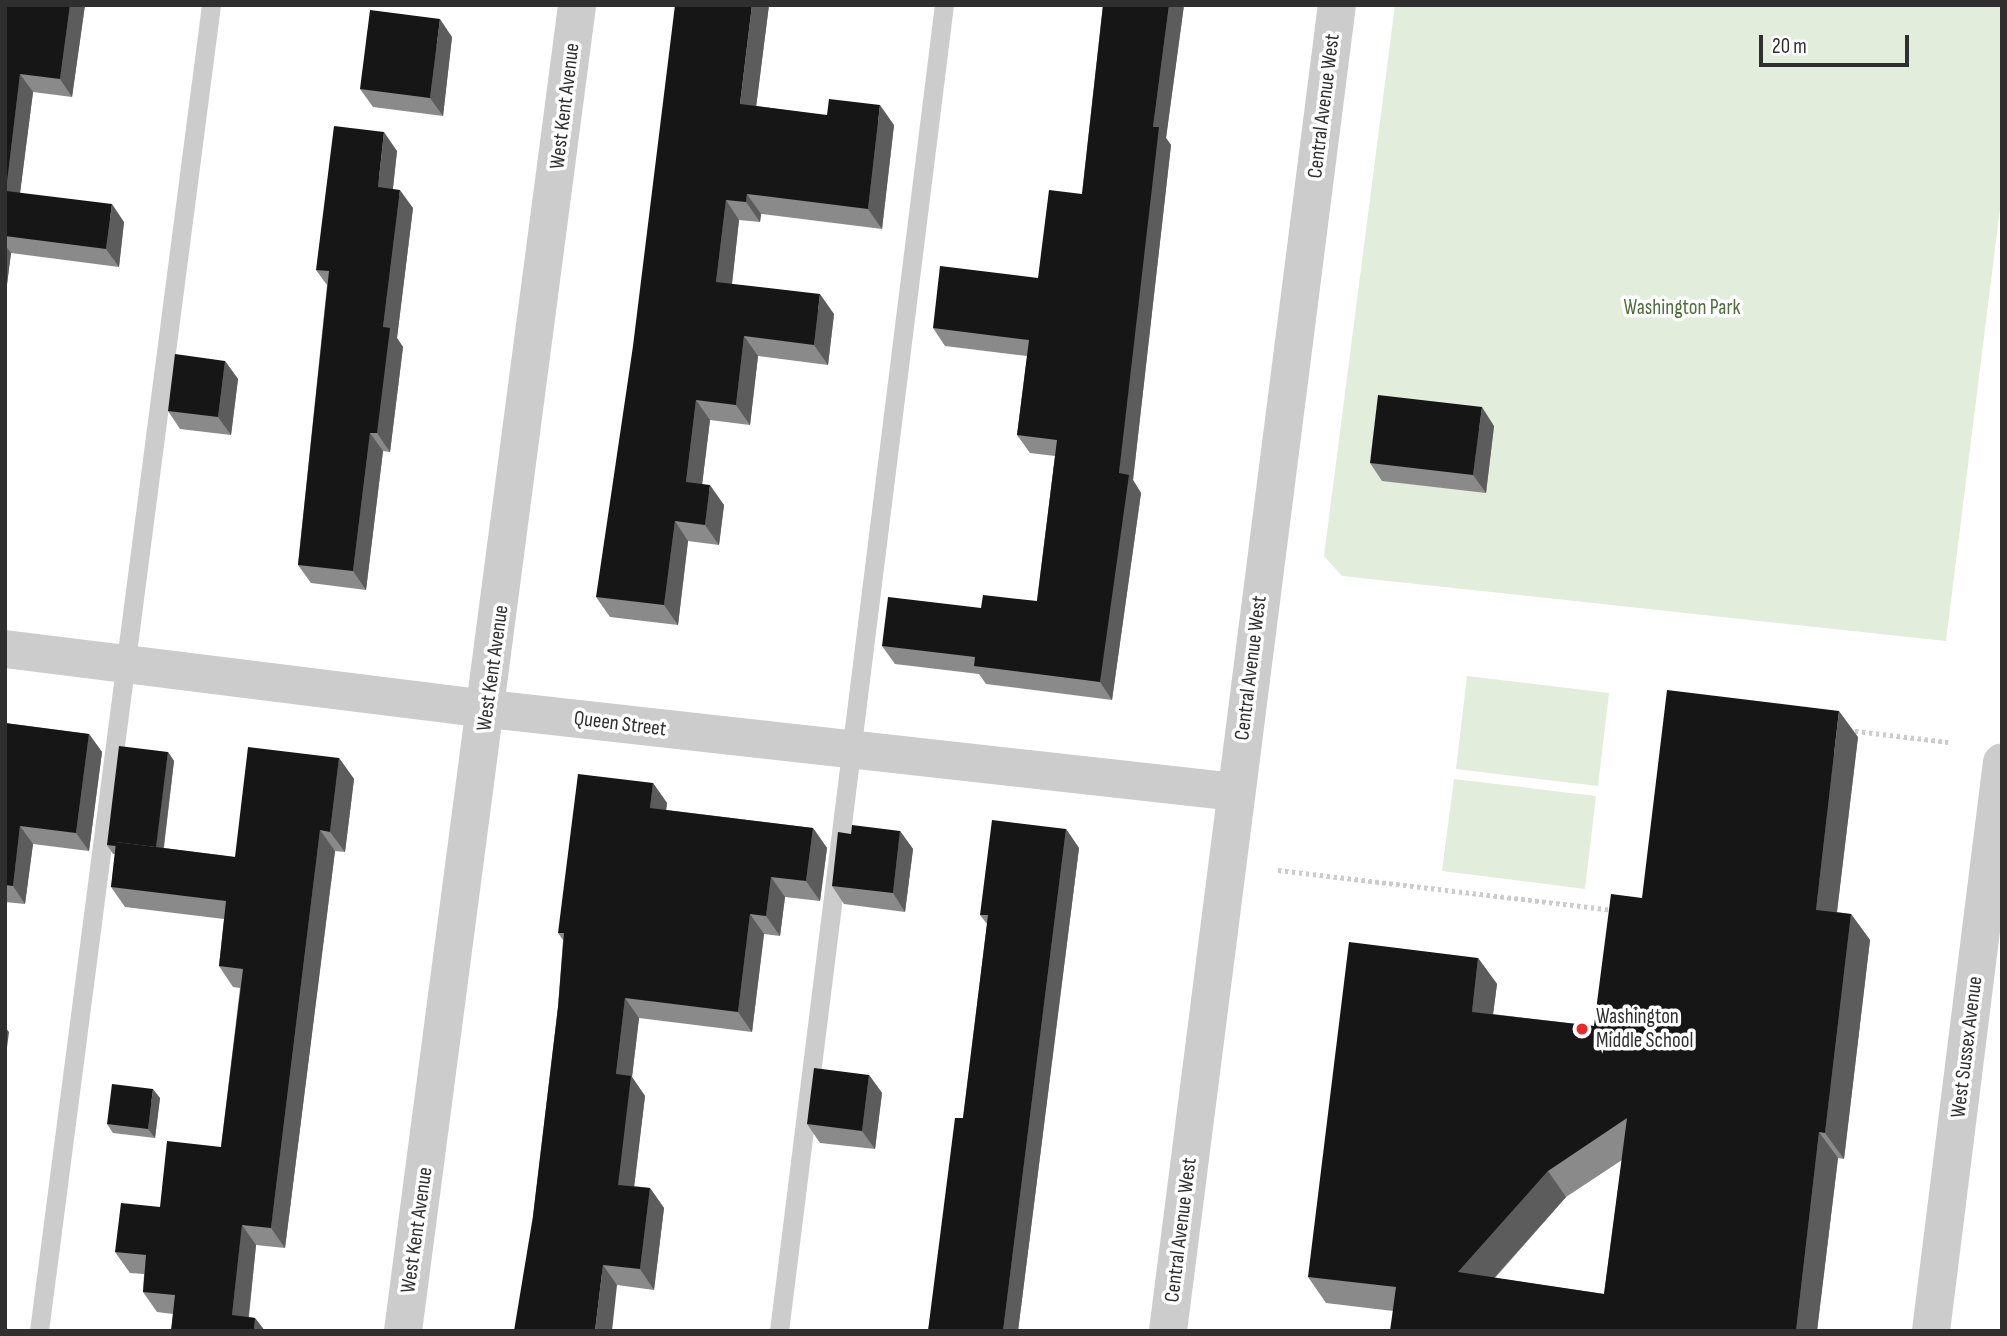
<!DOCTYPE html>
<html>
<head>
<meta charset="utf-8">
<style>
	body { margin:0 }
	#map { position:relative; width:2007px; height:1336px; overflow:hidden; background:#fff; font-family:"Sofia Sans Condensed",sans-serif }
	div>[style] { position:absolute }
	.green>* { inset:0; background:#e3eddb }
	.path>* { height:4.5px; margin-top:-2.25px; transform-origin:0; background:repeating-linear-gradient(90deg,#ccc 0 3.5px,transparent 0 7px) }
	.lane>* { height:19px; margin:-9.5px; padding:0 9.5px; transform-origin:9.5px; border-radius:9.5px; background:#ccc }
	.street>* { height:38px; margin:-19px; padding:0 19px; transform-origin:19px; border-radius:19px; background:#ccc }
	.wall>* { inset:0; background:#8a8a8a }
	.shaded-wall>* { inset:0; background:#5c5c5c }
	.building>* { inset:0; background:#161616 }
	.dots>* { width:19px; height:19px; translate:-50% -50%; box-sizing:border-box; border:4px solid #fff; border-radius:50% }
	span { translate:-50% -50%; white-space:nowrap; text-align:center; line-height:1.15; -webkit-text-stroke:7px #fff; paint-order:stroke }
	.street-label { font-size:21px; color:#2f2f2f }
	.park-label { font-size:21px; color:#4e6d39 }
	.poi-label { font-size:21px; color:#2f2f2f }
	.left { translate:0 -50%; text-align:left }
	.frame { position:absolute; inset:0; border:7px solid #2f2f2f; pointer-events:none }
	.scale { position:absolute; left:1759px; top:35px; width:150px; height:32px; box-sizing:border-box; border:4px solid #2f2f2f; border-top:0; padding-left:9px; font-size:21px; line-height:24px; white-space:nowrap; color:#2f2f2f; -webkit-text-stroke:5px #fff; paint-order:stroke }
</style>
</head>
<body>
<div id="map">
	<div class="green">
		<i style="clip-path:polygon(1395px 5px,2002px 5px,2002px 193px,1946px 641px,1342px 576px,1324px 556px)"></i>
		<i style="clip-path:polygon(1467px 676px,1609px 693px,1598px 786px,1456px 769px)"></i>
		<i style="clip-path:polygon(1454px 779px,1596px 796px,1585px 889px,1442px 871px)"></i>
	</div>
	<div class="path">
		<i style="left:1848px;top:730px;width:101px;rotate:6.8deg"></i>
		<i style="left:1278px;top:870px;width:336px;rotate:6.8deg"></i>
	</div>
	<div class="lane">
		<i style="left:39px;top:1331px;width:1337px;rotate:-82.61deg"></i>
		<i style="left:779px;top:1331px;width:1336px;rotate:-82.91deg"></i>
	</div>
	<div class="street">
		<i style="left:5px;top:649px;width:487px;rotate:7.1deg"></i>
		<i style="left:488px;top:709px;width:753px;rotate:6.33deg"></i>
		<i style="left:403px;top:1331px;width:1337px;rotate:-82.52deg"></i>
		<i style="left:1168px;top:1331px;width:1337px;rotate:-82.74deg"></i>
		<i style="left:1931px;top:1331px;width:573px;rotate:-82.89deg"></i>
	</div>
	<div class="wall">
		<i style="clip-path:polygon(5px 5px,85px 5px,72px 97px,33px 92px,20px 193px,124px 222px,119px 267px,11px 253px,5px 300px)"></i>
		<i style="clip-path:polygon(769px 5px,756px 106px,894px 125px,882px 229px,761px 214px,760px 222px,739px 220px,732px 284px,834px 314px,828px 365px,758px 356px,750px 425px,710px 420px,702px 484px,724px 505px,719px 545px,688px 541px,678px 625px,610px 617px,596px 597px)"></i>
		<i style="clip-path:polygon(1103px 5px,1184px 5px,1166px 138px,1171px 145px,1133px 480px,1141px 493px,1112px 700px,986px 684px,979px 674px,895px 664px,882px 646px,981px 608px,1037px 601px,1055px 456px,1030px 453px,1017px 435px,1027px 356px,945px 346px,933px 328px,1038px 278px,1082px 194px)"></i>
		<i style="clip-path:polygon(452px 37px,443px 116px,373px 107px,360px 89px)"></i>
		<i style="clip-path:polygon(397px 151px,393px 189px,413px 208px,397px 338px,403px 347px,390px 452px,383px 451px,366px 590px,311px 583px,298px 565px,327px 285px,316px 270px)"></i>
		<i style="clip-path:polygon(225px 361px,238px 379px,231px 435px,180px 429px,168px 411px)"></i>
		<i style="clip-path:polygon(1494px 426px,1486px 493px,1382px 481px,1370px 463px)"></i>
		<i style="clip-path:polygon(5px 723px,89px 734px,102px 752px,89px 851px,33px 844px,25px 904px,5px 902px)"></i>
		<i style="clip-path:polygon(evenodd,1858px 737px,1837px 912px,1851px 914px,1870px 940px,1844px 1159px,1838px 1158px,1817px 1331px,1393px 1311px,1326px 1303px,1308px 1277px,1478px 958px,1497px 984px,1493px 1014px,1594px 1026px,1642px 898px,1858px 737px,1622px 1160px,1604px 1294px,1495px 1278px,1566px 1197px,1622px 1160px)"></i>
		<i style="clip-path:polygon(168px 752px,174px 761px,164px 848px,235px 857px,339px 758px,354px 779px,345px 852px,335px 851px,285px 1248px,256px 1245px,249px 1317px,255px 1318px,265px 1331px,171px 1331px,173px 1314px,157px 1312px,143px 1292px,144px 1274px,130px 1273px,115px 1252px,221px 1147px,240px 988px,233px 987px,219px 966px,224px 919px,125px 907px,111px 887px,115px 854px,113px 854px,107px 845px)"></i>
		<i style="clip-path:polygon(653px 783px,667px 803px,666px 810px,813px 828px,827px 848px,820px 901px,785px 897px,780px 936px,764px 934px,752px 1032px,639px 1018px,632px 1077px,645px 1096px,634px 1186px,650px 1188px,664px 1208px,654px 1290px,617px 1285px,533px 1216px,558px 1007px,563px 940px,558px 933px)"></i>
		<i style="clip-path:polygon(1066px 829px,1079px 848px,1018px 1331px,928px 1331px,963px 1118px,987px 924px,980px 915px)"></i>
		<i style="clip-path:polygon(900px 831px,913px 849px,905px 912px,844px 904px,832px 886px,851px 834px)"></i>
		<i style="clip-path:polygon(869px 1075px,882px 1093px,875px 1149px,820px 1143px,807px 1124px)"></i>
		<i style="clip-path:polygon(160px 1098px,155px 1138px,113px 1133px,107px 1124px)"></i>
	</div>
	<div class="shaded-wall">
		<i style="clip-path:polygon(70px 5px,85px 5px,72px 97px,60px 79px)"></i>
		<i style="clip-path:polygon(752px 5px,769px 5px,754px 124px,740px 104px)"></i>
		<i style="clip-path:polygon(1169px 5px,1184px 5px,1166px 138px,1171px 145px,1133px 480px,1141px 493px,1112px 700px,1100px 682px,1119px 473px,1153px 127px)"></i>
		<i style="clip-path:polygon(440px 19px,452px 37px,443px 116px,430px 98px)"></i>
		<i style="clip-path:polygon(20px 74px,33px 92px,18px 209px,6px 191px)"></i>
		<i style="clip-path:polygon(880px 105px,894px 125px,882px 229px,868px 209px)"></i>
		<i style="clip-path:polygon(384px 132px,397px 151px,391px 205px,378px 187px)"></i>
		<i style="clip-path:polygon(400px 190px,413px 208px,397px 338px,403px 347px,390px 452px,377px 433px,383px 327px)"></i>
		<i style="clip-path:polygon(747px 194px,761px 214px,760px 222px,746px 202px)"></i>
		<i style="clip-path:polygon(726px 200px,739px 220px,730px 301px,716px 282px)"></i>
		<i style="clip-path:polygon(112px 204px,124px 222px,119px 267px,106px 249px)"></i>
		<i style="clip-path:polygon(5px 245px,11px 253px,5px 300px)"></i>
		<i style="clip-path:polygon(820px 294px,834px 314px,828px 365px,814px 345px)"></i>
		<i style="clip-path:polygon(744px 336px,758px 356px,750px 425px,736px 405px)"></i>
		<i style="clip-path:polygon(225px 361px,238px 379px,231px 435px,218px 417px)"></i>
		<i style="clip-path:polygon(696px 400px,710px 420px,700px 502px,686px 482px)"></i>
		<i style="clip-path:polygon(1482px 407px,1494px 426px,1486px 493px,1473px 475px)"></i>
		<i style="clip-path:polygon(370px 433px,383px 451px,366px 590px,353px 571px)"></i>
		<i style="clip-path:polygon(710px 485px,724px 505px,719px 545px,705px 525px)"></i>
		<i style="clip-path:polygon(675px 521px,688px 541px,678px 625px,664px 605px)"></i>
		<i style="clip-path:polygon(1839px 711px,1858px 737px,1834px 936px,1816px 910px)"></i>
		<i style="clip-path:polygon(89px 734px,102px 752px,89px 851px,76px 833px)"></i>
		<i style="clip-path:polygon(168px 752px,174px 761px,162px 860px,155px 851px)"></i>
		<i style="clip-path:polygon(339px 758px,354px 779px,345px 852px,330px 832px)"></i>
		<i style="clip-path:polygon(653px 783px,667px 803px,664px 828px,650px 808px)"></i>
		<i style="clip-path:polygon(20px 826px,33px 844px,25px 904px,13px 886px)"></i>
		<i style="clip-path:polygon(813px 828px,827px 848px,820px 901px,806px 881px)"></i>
		<i style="clip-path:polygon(1066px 829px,1079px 848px,1018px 1331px,1003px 1331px)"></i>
		<i style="clip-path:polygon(320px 830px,335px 851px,285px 1248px,271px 1228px)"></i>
		<i style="clip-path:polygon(900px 831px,913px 849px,905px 912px,893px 893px)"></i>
		<i style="clip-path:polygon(771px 877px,785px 897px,780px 936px,766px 916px)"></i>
		<i style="clip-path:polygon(750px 914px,764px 934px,752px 1032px,738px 1012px)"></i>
		<i style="clip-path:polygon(1851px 914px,1870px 940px,1844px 1159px,1825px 1133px)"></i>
		<i style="clip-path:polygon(1478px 958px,1497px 984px,1490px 1038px,1472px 1012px)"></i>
		<i style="clip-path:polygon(625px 998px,639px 1018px,632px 1077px,645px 1096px,632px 1205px,618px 1185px,616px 1074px)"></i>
		<i style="clip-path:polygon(5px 1027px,9px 1032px,5px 1063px)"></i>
		<i style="clip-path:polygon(869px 1075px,882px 1093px,875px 1149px,862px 1131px)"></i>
		<i style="clip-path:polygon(153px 1089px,160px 1098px,155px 1138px,148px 1129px)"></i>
		<i style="clip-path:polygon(1819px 1132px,1838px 1158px,1817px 1331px,1796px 1331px)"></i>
		<i style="clip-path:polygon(1548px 1171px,1566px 1197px,1476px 1298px,1458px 1272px)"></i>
		<i style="clip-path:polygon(650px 1188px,664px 1208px,654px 1290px,640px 1269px)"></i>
		<i style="clip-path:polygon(242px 1225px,256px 1245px,247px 1331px,232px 1315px)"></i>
		<i style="clip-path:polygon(603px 1265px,617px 1285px,612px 1331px,595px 1331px)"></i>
		<i style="clip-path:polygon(255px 1318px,265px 1331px,254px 1331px)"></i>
	</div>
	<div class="building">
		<i style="clip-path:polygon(5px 5px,70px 5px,60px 79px,20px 74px,6px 191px,112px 204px,106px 249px,5px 236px)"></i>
		<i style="clip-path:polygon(675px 5px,752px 5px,740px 104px,827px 115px,829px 99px,880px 105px,868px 209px,747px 194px,746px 202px,726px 200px,716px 282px,820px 294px,814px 345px,744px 336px,736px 405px,696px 400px,686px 482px,710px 485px,705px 525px,675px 521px,664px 605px,596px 597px,633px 346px)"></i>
		<i style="clip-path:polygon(1103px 5px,1169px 5px,1153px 127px,1159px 127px,1119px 473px,1129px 475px,1100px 682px,974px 666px,975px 657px,882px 646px,888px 597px,981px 608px,983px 595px,1037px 601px,1057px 440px,1017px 435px,1029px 340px,933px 328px,940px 266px,1038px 278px,1049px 190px,1082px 194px)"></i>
		<i style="clip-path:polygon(370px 10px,440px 19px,430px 98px,360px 89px)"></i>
		<i style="clip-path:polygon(334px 126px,384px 132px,378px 187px,400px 190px,383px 327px,390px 328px,377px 433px,370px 433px,353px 571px,298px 565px,329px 271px,316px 270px)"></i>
		<i style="clip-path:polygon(175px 354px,225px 361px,218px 417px,168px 411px)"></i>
		<i style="clip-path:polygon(1378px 395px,1482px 407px,1473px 475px,1370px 463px)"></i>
		<i style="clip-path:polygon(evenodd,1667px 690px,1839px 711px,1816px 910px,1851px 914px,1825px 1133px,1819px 1132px,1796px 1331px,1390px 1331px,1396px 1287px,1308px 1277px,1349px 942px,1478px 958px,1472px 1012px,1594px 1026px,1611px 894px,1642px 898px,1667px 690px,1627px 1118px,1604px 1294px,1458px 1272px,1548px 1171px,1627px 1118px)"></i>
		<i style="clip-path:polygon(5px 723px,89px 734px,76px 833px,20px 826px,13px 886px,5px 885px)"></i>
		<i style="clip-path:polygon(119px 746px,168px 752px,156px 847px,116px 842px,116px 846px,107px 845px)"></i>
		<i style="clip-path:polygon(248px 747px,339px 758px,330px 832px,320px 830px,271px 1228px,242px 1225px,232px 1315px,255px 1318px,254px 1331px,171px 1331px,175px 1295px,143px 1292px,146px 1255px,115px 1252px,121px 1203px,160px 1207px,167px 1141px,221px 1147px,243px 969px,219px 966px,226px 901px,111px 887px,116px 842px,235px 857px)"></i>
		<i style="clip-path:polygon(578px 774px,653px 783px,650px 808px,813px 828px,806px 881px,771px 877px,766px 916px,750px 914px,738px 1012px,625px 998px,616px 1074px,631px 1076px,618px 1185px,650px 1188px,640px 1269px,603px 1265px,595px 1331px,514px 1331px,533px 1216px,558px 1007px,564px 933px,558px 933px)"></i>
		<i style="clip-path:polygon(992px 820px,1066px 829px,1003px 1331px,928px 1331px,955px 1118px,963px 1118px,988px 915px,980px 915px)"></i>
		<i style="clip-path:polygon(852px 825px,900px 831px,893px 893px,832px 886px,838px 832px,851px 834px)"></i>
		<i style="clip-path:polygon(814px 1068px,869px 1075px,862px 1131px,807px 1124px)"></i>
		<i style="clip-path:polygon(112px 1084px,153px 1089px,148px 1129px,107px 1124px)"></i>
	</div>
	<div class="dots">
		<i style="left:1582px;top:1029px;background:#ee2829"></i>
	</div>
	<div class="street-label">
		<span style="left:565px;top:106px;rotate:-83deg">West Kent Avenue</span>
		<span style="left:1324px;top:106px;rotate:-83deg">Central Avenue West</span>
		<span style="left:493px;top:668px;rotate:-82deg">West Kent Avenue</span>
		<span style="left:1251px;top:668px;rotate:-83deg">Central Avenue West</span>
		<span style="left:620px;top:724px;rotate:7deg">Queen Street</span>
		<span style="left:1967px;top:1047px;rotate:-83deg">West Sussex Avenue</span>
		<span style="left:417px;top:1230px;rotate:-82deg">West Kent Avenue</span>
		<span style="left:1181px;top:1230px;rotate:-83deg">Central Avenue West</span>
	</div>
	<div class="park-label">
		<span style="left:1682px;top:308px">Washington Park</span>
	</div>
	<div class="poi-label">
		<span class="left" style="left:1596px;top:1029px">Washington<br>Middle School</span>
	</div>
	<div class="frame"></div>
	<div class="scale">20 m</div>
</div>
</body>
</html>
